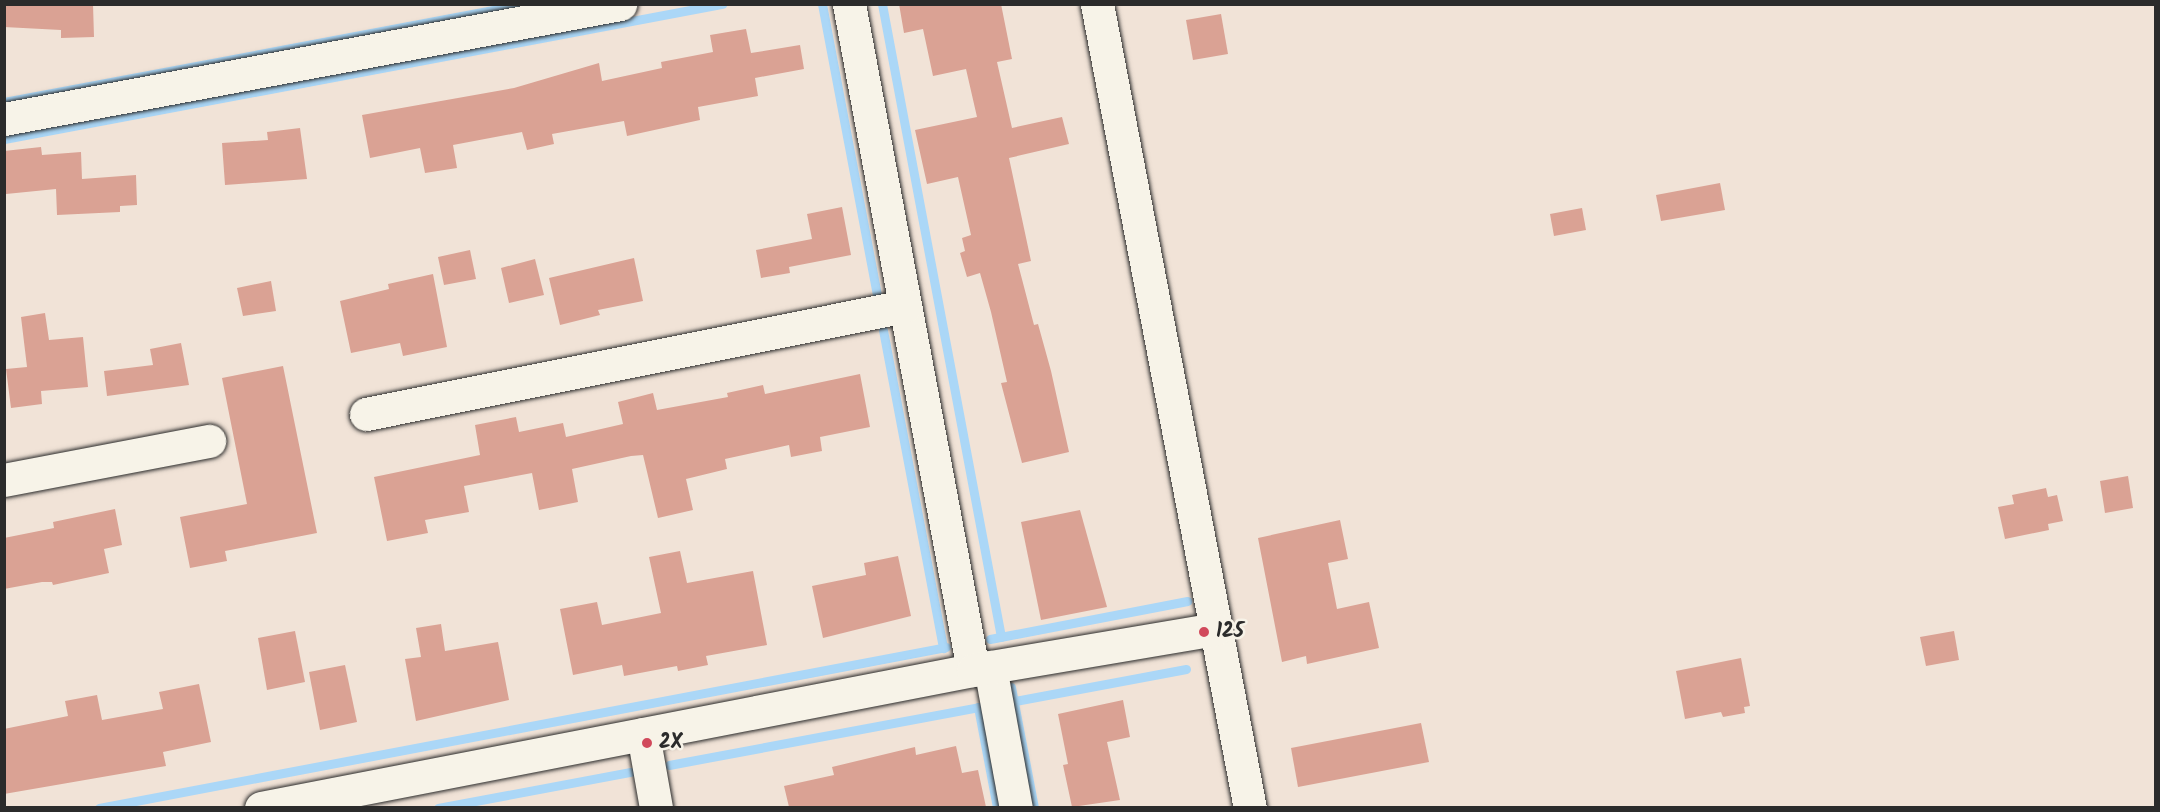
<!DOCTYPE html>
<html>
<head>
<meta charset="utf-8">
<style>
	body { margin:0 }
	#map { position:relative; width:2160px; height:812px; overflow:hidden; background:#f1e3d7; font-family:Kalam,sans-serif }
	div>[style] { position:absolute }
	.stream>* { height:9px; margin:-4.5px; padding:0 4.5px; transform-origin:4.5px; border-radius:4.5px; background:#abd7f7 }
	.building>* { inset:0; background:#daa294 }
	.roads { filter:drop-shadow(0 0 2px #2b2b2b) drop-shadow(0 0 2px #2b2b2b) }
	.street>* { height:33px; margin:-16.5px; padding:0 16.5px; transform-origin:16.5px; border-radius:16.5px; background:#f7f3e8 }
	.dots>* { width:16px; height:16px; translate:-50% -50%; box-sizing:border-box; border:3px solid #f7f3e8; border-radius:50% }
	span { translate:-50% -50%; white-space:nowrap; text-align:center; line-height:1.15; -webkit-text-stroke:5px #f7f3e8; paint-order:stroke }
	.poi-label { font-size:20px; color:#2b2b2b; font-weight:700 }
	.left { translate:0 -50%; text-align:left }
	.frame { position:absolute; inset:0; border:6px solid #2b2b2b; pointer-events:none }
</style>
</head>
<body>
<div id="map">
	<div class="stream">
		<i style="left:822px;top:4px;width:300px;rotate:79.3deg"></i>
		<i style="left:882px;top:4px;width:644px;rotate:79.35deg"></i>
		<i style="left:4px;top:102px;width:530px;rotate:-10.65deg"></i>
		<i style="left:4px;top:139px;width:731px;rotate:-10.65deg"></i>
		<i style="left:883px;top:330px;width:324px;rotate:79.3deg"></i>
		<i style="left:990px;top:639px;width:201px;rotate:-10.9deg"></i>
		<i style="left:1011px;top:687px;width:123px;rotate:79.2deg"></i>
		<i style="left:1015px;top:701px;width:174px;rotate:-10.6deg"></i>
		<i style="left:978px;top:707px;width:103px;rotate:79.3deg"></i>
		<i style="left:669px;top:765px;width:315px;rotate:-10.6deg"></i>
		<i style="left:99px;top:808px;width:862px;rotate:-10.76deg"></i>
		<i style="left:438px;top:808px;width:196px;rotate:-10.6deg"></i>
	</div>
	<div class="building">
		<i style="clip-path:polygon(4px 4px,93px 4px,94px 37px,61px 38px,61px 30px,4px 27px)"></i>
		<i style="clip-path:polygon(899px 4px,1001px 4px,1012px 59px,997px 62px,1012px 128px,1062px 117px,1069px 144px,1009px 158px,1031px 261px,1018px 264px,1034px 325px,1038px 324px,1051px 371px,1069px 452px,1022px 463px,1001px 383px,1007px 382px,991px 312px,980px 273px,967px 277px,960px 253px,965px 251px,962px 238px,971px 235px,958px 177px,927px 184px,915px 130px,977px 117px,966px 69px,933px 76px,923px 29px,904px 33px)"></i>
		<i style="clip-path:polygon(1221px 14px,1228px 54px,1193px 60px,1186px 20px)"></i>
		<i style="clip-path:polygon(746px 29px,751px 53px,800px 45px,804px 69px,755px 78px,758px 96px,698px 107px,700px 120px,627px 136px,624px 121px,552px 134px,554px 144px,527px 150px,522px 132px,453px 145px,457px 168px,425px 173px,420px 148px,370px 158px,362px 115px,514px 88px,599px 63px,602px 81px,662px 68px,661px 62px,713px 52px,710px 35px)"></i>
		<i style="clip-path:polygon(300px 128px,307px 179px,225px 185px,222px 143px,268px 140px,267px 132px)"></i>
		<i style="clip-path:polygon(41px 147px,42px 155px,81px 152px,82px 179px,136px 175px,137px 205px,120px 206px,120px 212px,57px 215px,56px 189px,6px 194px,4px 151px)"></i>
		<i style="clip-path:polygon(1720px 183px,1725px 210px,1661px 221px,1656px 195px)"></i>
		<i style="clip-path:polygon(842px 207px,851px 255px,789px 267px,790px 273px,761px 278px,756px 250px,812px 239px,807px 214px)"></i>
		<i style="clip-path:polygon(1582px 208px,1586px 230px,1554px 236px,1550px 214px)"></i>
		<i style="clip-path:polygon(470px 250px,476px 279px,444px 285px,438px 257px)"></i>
		<i style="clip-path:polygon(634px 258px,643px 301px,598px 310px,600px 315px,560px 325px,549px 278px)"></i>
		<i style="clip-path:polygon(535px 259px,544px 295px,509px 303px,501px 268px)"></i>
		<i style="clip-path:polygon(433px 274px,447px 347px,403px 356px,400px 343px,351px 353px,340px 301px,389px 289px,388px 284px)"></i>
		<i style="clip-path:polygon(271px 281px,276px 311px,243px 316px,237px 288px)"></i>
		<i style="clip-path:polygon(45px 313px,49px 340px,83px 337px,88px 387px,41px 391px,42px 404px,11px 408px,6px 369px,27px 367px,21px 317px)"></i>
		<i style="clip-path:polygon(181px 343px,189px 385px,107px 396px,104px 371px,153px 365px,150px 349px)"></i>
		<i style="clip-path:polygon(283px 366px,317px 533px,225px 551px,227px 561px,190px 568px,180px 517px,247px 504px,222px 378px)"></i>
		<i style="clip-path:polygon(860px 374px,870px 427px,820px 437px,822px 451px,791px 457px,789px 445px,725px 459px,727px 469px,686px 479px,693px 510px,658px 518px,643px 455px,631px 456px,572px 469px,578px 502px,539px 510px,532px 473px,464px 486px,469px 512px,425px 520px,428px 533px,387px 541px,374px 477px,480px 455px,475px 425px,516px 417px,519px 432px,563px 423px,566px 437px,623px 424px,618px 402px,653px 393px,657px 410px,728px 397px,727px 393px,763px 385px,765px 394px)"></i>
		<i style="clip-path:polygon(2128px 476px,2133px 508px,2105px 513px,2100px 481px)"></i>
		<i style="clip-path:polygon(2046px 488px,2048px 497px,2057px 495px,2063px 521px,2048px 524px,2049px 530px,2005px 539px,1998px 507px,2014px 504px,2012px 495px)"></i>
		<i style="clip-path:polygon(115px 509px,122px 545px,104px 549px,109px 573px,53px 585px,52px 582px,42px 582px,4px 589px,4px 538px,54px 528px,53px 522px)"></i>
		<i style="clip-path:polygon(1080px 510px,1107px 607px,1041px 620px,1021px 522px)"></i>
		<i style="clip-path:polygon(1340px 520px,1348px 559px,1328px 563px,1337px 609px,1369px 602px,1379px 648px,1307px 664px,1306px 656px,1282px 662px,1258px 538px)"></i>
		<i style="clip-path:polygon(680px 551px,687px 583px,753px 571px,767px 645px,706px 656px,708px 665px,678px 671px,677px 666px,624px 676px,622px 665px,573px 675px,560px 609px,597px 602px,602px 625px,661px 613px,649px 557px)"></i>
		<i style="clip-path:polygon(898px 556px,911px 616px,823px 638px,812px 586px,866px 575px,864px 563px)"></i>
		<i style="clip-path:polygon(441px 624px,445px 651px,498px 642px,509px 700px,416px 721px,405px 659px,421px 657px,416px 628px)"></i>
		<i style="clip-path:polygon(295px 631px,305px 682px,267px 690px,258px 638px)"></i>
		<i style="clip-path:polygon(1954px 631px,1959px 660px,1926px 666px,1920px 637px)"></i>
		<i style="clip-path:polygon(1741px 658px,1750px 706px,1744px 707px,1745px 713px,1723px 717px,1721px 712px,1685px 719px,1676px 671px)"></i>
		<i style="clip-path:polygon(345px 665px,357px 722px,320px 730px,309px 672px)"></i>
		<i style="clip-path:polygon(199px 684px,211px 742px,163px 752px,166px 766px,4px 794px,4px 729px,68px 716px,65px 701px,97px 695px,102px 720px,163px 709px,159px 692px)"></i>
		<i style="clip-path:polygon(1123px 700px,1130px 737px,1107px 742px,1120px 800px,1072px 807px,1063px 765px,1068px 764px,1058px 714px)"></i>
		<i style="clip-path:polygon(1421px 723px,1429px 762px,1298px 787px,1291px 748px)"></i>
		<i style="clip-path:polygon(956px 746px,962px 773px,978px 770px,986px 807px,789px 807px,784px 786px,834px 775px,832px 767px,915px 747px,916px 755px)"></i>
	</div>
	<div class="roads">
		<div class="street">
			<i style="left:849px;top:4px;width:677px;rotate:79.45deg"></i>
			<i style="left:1097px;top:4px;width:818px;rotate:79.23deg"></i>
			<i style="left:4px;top:119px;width:627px;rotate:-10.57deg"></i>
			<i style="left:366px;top:414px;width:550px;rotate:-11.33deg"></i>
			<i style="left:4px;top:480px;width:209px;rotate:-10.8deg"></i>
			<i style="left:990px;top:667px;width:143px;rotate:79.6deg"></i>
			<i style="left:643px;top:734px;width:75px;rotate:80deg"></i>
			<i style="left:261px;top:808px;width:725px;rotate:-10.97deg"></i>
			<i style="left:973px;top:670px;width:246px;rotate:-9.6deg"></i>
		</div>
	</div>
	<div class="dots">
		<i style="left:1204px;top:632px;background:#d1495b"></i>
		<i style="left:647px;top:743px;background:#d1495b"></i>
	</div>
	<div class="poi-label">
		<span class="left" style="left:1216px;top:632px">125</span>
		<span class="left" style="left:659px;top:743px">2X</span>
	</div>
	<div class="frame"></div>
</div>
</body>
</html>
